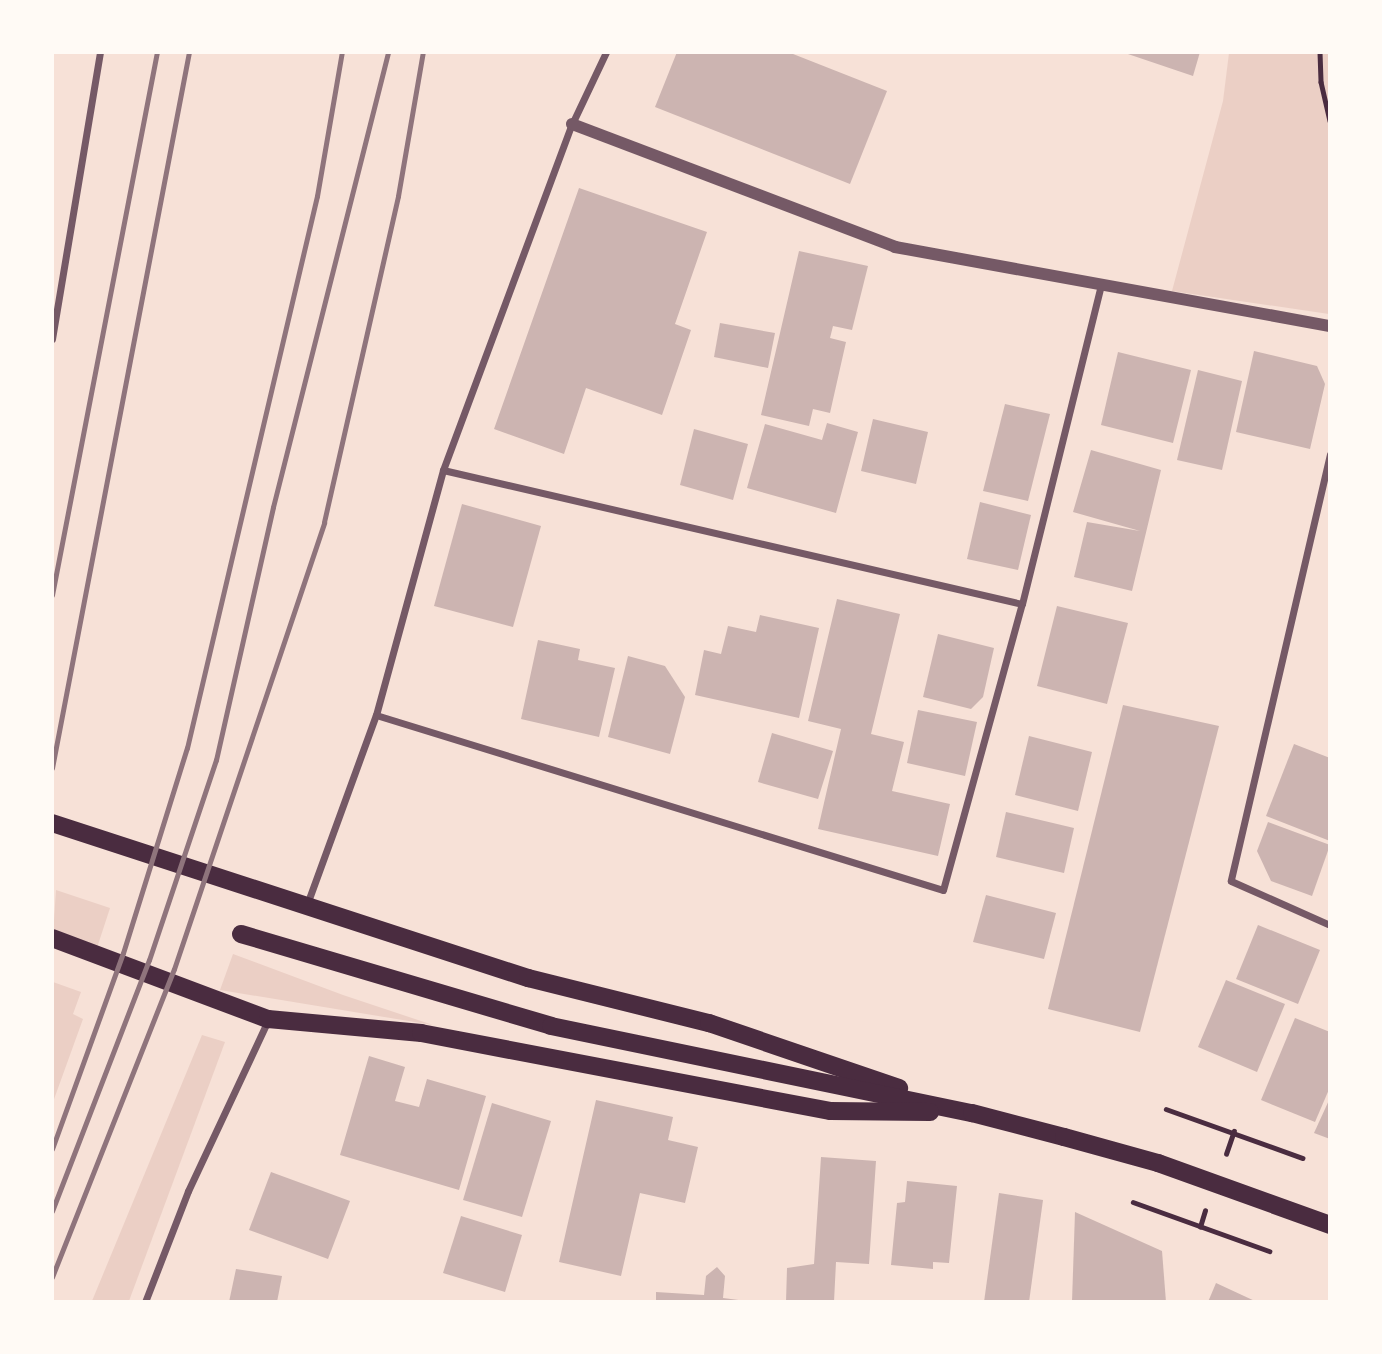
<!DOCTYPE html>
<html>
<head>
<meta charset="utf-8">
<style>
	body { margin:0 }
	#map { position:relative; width:1382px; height:1354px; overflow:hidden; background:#f7e1d7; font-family:Karla,sans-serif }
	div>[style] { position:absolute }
	.green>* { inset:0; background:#ebcfc5 }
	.building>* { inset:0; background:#ccb4b1 }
	.path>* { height:4.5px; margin:-2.25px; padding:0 2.25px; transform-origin:2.25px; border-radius:2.25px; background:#4a2c40 }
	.minor>* { height:7px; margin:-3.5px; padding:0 3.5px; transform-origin:3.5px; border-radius:3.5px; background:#755966 }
	.tertiary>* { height:12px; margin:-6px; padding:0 6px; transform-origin:6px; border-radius:6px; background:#755966 }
	.primary>* { height:18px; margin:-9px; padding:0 9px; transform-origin:9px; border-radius:9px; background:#4a2c40 }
	.rail>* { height:5px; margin:-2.5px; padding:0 2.5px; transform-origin:2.5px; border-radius:2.5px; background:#8f747c }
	span { translate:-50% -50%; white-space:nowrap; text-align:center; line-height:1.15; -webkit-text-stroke:7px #fffaf5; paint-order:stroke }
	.frame { position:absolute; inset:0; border:54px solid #fffaf5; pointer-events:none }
</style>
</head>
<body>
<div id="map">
	<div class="green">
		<i style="clip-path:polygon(1229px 53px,1329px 53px,1329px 314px,1172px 291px,1223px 101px)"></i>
		<i style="clip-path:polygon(56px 890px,110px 908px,95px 954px,53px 935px)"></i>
		<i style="clip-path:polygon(233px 954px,343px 995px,433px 1025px,220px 990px)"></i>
		<i style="clip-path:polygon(53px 982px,81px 992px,73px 1014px,83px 1019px,53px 1102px)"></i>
		<i style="clip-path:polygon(202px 1035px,225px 1042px,129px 1301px,92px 1301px)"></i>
	</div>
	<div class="building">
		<i style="clip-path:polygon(677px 52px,788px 52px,887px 91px,850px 184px,655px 107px)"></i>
		<i style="clip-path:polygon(1122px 52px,1200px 52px,1193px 76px)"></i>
		<i style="clip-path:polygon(579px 188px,707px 232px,675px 324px,691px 330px,662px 415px,586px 388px,564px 454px,494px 429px)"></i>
		<i style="clip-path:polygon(799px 251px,868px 266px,852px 330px,833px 326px,830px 338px,846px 342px,830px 413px,813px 409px,809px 426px,761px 415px)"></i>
		<i style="clip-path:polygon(720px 323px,775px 333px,768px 368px,714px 357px)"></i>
		<i style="clip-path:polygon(1254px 351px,1317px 366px,1325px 384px,1310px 449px,1236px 432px)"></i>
		<i style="clip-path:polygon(1118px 352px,1191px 370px,1173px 443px,1101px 425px)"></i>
		<i style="clip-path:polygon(1198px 370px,1242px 381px,1222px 470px,1177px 460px)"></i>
		<i style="clip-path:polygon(1005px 404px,1050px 414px,1028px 501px,983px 491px)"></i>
		<i style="clip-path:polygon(873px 419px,928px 432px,916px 484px,861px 471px)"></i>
		<i style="clip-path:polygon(827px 423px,858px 432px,836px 513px,747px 488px,765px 424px,822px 440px)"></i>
		<i style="clip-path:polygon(694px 429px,748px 444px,733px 500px,680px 485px)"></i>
		<i style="clip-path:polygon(1091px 450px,1161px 470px,1132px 591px,1074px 577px,1087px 522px,1140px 531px,1073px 512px)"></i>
		<i style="clip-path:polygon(980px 502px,1031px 515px,1018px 570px,967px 559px)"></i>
		<i style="clip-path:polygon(462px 504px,541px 526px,513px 627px,434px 606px)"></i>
		<i style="clip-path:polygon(837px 599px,900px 614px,871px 734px,904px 742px,892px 791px,950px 804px,938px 856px,818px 829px,841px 729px,808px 721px)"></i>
		<i style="clip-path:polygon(1057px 606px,1128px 623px,1107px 704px,1037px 686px)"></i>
		<i style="clip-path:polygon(760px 615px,819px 628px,799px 718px,695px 695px,704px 650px,721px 654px,728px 626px,756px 632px)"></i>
		<i style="clip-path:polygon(938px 634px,994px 648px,983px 697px,971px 709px,923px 697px)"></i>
		<i style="clip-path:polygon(538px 640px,580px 649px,578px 660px,615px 668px,599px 737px,521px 719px)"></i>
		<i style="clip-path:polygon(628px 656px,665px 666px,685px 697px,670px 754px,608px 737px)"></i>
		<i style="clip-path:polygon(1123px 705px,1219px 726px,1140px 1032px,1048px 1009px)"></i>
		<i style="clip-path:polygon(918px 710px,977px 722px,965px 776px,907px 763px)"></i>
		<i style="clip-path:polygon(772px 733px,833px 751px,818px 799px,758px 782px)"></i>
		<i style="clip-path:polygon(1029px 736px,1092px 752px,1078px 811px,1015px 795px)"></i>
		<i style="clip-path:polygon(1294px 744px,1330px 758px,1330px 841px,1266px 816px)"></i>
		<i style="clip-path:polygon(1006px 812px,1074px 828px,1064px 873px,996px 857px)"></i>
		<i style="clip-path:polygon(1268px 822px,1330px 845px,1312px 896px,1271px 881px,1257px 851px)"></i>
		<i style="clip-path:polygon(986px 895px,1056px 913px,1044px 959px,973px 942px)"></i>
		<i style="clip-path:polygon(1258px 925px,1320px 950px,1298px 1004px,1236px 979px)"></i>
		<i style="clip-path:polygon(1226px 980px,1285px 1004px,1257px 1072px,1198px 1047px)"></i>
		<i style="clip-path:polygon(1295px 1018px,1330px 1032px,1330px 1087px,1315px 1122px,1261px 1100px)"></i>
		<i style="clip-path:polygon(369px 1056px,405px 1067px,395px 1101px,419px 1107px,427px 1079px,486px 1096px,459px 1190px,340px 1155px)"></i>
		<i style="clip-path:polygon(1330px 1098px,1330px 1139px,1314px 1133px)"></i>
		<i style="clip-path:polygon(596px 1100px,673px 1117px,668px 1140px,698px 1147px,685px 1203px,640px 1193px,621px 1276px,559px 1262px)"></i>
		<i style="clip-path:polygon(492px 1103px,551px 1121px,522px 1217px,463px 1200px)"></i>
		<i style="clip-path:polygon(821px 1157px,876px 1161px,869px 1264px,836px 1262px,834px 1302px,786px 1302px,787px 1268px,814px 1264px)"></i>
		<i style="clip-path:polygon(271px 1172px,350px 1201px,328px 1259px,249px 1230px)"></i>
		<i style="clip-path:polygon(907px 1181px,957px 1186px,949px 1263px,933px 1262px,933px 1269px,891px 1265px,897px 1203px,905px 1202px)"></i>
		<i style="clip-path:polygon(999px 1193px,1043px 1200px,1029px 1302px,984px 1302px)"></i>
		<i style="clip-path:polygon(1075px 1212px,1162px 1251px,1166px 1302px,1072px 1302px)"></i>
		<i style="clip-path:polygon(461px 1216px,522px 1235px,505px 1292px,443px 1273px)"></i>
		<i style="clip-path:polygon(717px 1267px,725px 1276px,723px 1298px,754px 1302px,656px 1302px,656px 1292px,704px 1295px,706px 1276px)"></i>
		<i style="clip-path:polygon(236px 1269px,282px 1276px,277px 1302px,229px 1302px)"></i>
		<i style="clip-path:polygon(1216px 1283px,1257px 1302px,1208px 1302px)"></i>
	</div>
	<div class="path">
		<i style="left:1320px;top:52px;width:30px;rotate:88deg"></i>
		<i style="left:1321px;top:82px;width:40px;rotate:77deg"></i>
		<i style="left:1166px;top:1109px;width:145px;rotate:19.7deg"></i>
		<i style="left:1226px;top:1154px;width:24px;rotate:-71deg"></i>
		<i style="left:1133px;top:1202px;width:145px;rotate:19.8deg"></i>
		<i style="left:1200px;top:1227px;width:17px;rotate:-73deg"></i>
	</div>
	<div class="minor">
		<i style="left:52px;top:339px;width:291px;rotate:-80.5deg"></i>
		<i style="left:1330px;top:454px;width:438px;rotate:103.1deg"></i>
		<i style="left:1231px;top:881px;width:108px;rotate:24deg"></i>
		<i style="left:443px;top:470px;width:594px;rotate:13.03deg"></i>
		<i style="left:376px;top:715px;width:593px;rotate:17.15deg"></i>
		<i style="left:943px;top:890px;width:297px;rotate:-74.6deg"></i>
		<i style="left:1022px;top:604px;width:330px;rotate:-76.1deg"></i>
		<i style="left:306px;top:907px;width:204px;rotate:-70deg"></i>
		<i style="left:376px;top:715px;width:254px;rotate:-74.7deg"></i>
		<i style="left:443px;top:470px;width:369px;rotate:-69.6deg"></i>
		<i style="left:572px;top:124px;width:80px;rotate:-64.7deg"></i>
		<i style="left:145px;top:1302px;width:119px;rotate:-68.8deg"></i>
		<i style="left:188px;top:1191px;width:189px;rotate:-64.9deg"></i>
	</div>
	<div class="tertiary">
		<i style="left:572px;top:124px;width:346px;rotate:20.8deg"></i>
		<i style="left:895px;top:247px;width:442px;rotate:10.3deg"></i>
	</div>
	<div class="primary">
		<i style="left:52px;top:823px;width:501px;rotate:18.04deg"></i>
		<i style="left:528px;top:978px;width:187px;rotate:14deg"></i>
		<i style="left:709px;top:1023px;width:201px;rotate:18.9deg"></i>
		<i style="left:241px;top:934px;width:323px;rotate:16.5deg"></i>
		<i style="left:551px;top:1026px;width:430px;rotate:11.7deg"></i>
		<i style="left:972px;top:1113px;width:95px;rotate:14.6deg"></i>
		<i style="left:1064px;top:1137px;width:98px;rotate:15.5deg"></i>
		<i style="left:1158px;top:1163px;width:183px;rotate:19.8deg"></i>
		<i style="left:52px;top:938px;width:231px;rotate:20.6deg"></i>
		<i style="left:268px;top:1019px;width:154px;rotate:5.2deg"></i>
		<i style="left:421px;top:1033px;width:416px;rotate:10.8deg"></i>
		<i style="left:830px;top:1111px;width:100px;rotate:0.6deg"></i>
	</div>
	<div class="rail">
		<i style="left:52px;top:595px;width:553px;rotate:-79.06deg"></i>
		<i style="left:52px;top:768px;width:729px;rotate:-79.17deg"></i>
		<i style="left:52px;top:1149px;width:208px;rotate:-70.1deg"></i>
		<i style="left:123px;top:953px;width:215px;rotate:-72.7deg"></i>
		<i style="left:187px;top:748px;width:567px;rotate:-76.75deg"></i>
		<i style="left:317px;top:196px;width:146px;rotate:-80.2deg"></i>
		<i style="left:52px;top:1211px;width:269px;rotate:-68.9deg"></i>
		<i style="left:149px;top:960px;width:211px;rotate:-71.5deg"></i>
		<i style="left:216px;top:760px;width:259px;rotate:-77.3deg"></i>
		<i style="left:273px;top:507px;width:469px;rotate:-75.8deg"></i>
		<i style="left:52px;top:1277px;width:331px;rotate:-68.4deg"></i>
		<i style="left:174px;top:969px;width:471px;rotate:-71.4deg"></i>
		<i style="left:324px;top:522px;width:334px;rotate:-77.2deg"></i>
		<i style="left:398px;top:196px;width:146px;rotate:-80.2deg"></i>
	</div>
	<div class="frame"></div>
</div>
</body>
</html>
